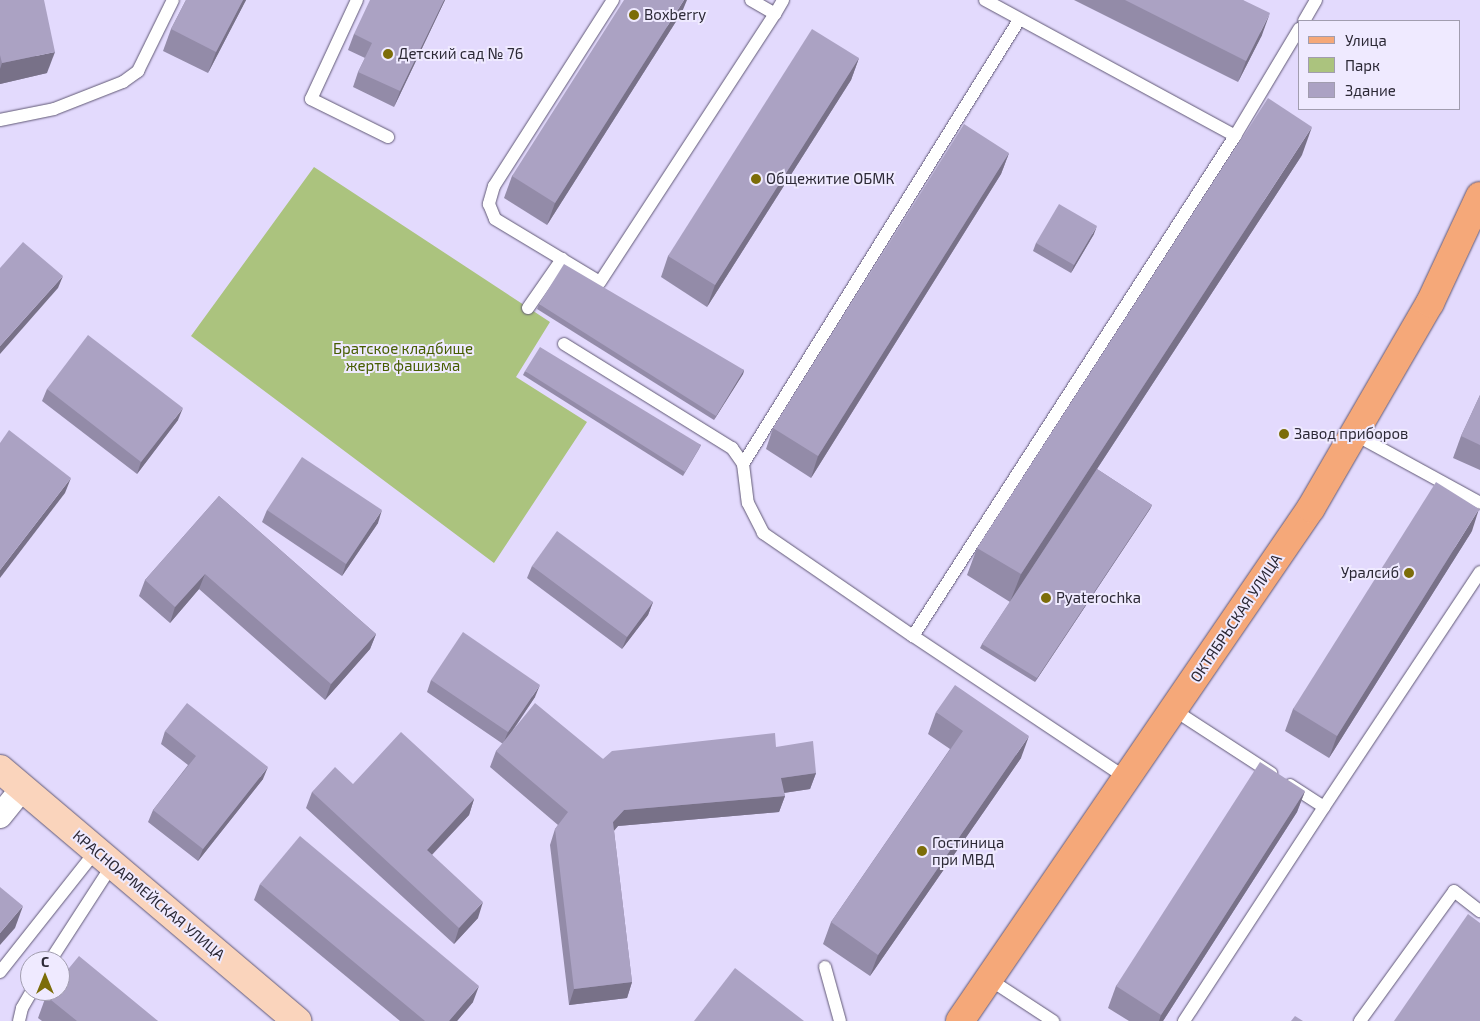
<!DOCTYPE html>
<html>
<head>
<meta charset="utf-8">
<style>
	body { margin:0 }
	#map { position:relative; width:1480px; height:1021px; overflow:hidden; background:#e3dafd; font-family:"Exo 2",sans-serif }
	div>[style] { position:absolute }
	.green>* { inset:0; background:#abc37e }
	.roads { filter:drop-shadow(0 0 1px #605875) drop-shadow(0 0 1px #605875) }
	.lane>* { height:12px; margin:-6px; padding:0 6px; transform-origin:6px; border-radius:6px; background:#fff }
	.street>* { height:24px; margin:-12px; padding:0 12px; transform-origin:12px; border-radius:12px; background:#fff }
	.secondary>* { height:28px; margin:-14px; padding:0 14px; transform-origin:14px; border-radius:14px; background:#fad4bc }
	.primary>* { height:28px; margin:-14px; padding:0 14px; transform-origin:14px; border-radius:14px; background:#f5a879 }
	.wall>* { inset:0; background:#938ba8 }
	.shaded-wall>* { inset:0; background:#787188 }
	.building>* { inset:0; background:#aba2c3 }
	.dots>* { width:14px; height:14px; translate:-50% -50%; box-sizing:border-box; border:2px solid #efeaff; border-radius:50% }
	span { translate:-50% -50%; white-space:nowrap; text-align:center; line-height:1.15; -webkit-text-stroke:4px #efeaff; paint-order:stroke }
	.poi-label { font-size:15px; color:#2c2936 }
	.left { translate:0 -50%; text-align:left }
	.right { translate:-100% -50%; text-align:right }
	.park-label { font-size:15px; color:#465d00 }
	.street-label { font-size:15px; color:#2c2936 }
	.legend { position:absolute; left:1298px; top:20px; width:162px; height:90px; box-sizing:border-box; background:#efeaff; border:1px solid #a19daf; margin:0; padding:6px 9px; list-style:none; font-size:15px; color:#2c2936 }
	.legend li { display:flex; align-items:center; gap:10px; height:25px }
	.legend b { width:25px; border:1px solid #a19daf }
	.north { position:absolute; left:20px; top:951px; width:50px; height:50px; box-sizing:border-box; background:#efeaff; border:1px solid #a19daf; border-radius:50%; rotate:0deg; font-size:14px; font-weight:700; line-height:20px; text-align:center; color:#2c2936 }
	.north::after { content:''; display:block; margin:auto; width:18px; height:22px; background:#7c6d09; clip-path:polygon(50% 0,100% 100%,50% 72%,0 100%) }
</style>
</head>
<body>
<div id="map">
	<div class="green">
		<i style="clip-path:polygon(314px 167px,550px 322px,516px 377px,587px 422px,494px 563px,191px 336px)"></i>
	</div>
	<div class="roads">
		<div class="lane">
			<i style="left:357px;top:0;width:109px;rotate:114.9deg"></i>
			<i style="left:311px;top:99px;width:86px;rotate:26.3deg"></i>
			<i style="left:613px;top:0;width:221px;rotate:122.6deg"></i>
			<i style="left:494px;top:186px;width:19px;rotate:106deg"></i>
			<i style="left:489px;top:204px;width:16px;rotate:68deg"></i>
			<i style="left:495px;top:219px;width:122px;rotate:31deg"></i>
			<i style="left:600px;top:282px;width:320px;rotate:-56.9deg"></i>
			<i style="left:751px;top:0;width:28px;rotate:30deg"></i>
			<i style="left:775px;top:14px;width:16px;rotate:-60deg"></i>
			<i style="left:985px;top:0;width:285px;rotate:28.5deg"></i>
			<i style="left:1235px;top:136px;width:125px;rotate:-59.1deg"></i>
			<i style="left:1304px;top:21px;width:24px;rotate:-60deg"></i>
			<i style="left:0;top:120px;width:55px;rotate:-11.5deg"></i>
			<i style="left:54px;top:109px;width:74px;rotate:-21.4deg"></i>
			<i style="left:123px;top:82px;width:19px;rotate:-36deg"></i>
			<i style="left:138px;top:71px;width:79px;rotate:-63.8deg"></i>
			<i style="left:528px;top:308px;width:60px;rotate:-55.2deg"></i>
			<i style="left:564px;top:344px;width:198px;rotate:31.8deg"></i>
			<i style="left:732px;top:448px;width:19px;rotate:55deg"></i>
			<i style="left:743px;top:464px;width:39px;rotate:83deg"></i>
			<i style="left:748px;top:503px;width:34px;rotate:63deg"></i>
			<i style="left:763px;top:533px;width:182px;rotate:34.5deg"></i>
			<i style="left:1356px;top:435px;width:141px;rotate:28.7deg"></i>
			<i style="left:743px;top:464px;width:523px;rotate:-58.13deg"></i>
			<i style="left:1174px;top:710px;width:116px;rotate:33deg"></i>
			<i style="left:1126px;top:778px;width:256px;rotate:-146.3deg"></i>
			<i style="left:913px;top:636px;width:595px;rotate:-57.22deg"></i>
			<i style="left:1290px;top:785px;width:40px;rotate:32.9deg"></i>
			<i style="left:1324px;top:807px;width:282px;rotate:-56.4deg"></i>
			<i style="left:50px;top:961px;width:114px;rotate:-57.1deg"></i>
			<i style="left:825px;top:967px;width:56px;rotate:74.5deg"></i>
			<i style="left:0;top:972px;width:154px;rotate:-51.6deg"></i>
			<i style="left:989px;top:979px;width:77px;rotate:33.3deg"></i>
			<i style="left:19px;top:1021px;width:13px;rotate:-77deg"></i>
			<i style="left:22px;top:1008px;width:20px;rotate:-60deg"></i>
			<i style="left:1184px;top:1021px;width:256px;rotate:-56.8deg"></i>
			<i style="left:1360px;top:1021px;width:160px;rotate:-54.1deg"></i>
			<i style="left:1454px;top:891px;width:33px;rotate:38deg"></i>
		</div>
		<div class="street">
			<i style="left:0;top:816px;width:35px;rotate:-51deg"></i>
		</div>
		<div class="secondary">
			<i style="left:0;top:769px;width:390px;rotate:40.3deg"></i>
		</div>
		<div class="primary">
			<i style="left:960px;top:1021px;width:622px;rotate:-55.62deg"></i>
			<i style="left:1311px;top:508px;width:237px;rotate:-59.9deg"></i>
			<i style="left:1430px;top:303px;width:118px;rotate:-65deg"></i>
		</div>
	</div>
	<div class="wall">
		<i style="clip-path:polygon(0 0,47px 73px,0 84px)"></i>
		<i style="clip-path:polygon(186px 0,246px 0,208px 73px,163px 51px,171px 29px)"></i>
		<i style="clip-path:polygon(445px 0,394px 107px,353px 87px,358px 72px,365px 58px,348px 50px,354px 34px)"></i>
		<i style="clip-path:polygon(1074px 0,1243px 0,1262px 35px,1238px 82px)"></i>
		<i style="clip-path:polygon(682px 12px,547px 225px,504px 198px,512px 176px)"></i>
		<i style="clip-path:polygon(859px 58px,851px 80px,707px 307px,661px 277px,668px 256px)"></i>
		<i style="clip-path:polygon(1009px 153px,1001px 174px,811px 478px,766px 449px,773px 428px)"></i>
		<i style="clip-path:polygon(1302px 155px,1097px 469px,1152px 505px,1150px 509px,1035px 682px,980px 648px,982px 644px,1010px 602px,967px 575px,977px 548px)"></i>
		<i style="clip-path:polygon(1094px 234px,1071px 273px,1033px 251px,1036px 243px)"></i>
		<i style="clip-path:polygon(539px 304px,744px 370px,743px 374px,714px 420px,537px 309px)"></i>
		<i style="clip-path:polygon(525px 371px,701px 445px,699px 449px,683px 476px,523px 375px)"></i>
		<i style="clip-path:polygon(47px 389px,178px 420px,137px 474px,42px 401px)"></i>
		<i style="clip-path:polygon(1480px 395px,1480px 470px,1453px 458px,1461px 436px)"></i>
		<i style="clip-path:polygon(219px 496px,376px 634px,370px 649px,325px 700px,199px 589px,170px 623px,139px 596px,145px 580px)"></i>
		<i style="clip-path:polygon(267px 510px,378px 523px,342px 576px,262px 522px)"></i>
		<i style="clip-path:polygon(1472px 531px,1329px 758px,1285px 731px,1293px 709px)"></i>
		<i style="clip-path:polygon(532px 566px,653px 602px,648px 615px,622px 649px,527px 578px)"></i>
		<i style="clip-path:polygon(431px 680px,535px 697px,510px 735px,603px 759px,776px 747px,816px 773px,810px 789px,784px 793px,785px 796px,779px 812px,618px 826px,614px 831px,632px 982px,627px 998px,569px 1005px,550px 845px,555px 829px,558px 825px,490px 767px,496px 751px,503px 744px,427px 692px)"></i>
		<i style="clip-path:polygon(936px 712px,1021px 758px,870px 976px,823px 944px,831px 922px,950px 749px,928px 734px)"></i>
		<i style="clip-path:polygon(165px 731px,263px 779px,198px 861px,148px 822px,153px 810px,188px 765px,161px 744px)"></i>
		<i style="clip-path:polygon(1305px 791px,1297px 812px,1163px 1021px,1129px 1021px,1108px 1008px,1116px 986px)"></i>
		<i style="clip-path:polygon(312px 792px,474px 799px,469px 815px,432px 855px,478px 918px,454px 944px,306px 808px)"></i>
		<i style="clip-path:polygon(260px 884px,473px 1002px,457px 1021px,400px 1021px,254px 900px)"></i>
		<i style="clip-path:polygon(46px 996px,158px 1021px,42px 1021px,38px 1018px)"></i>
	</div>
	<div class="shaded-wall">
		<i style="clip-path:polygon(243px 0,246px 0,208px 73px,216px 52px)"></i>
		<i style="clip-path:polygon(444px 0,445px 0,394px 107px,400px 91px)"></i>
		<i style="clip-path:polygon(684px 0,687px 0,682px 12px,547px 225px,555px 203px)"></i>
		<i style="clip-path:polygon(1270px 13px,1262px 35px,1238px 82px,1246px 61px)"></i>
		<i style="clip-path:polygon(55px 52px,47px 73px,0 84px,0 69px,2px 63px)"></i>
		<i style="clip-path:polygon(859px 58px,851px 80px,707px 307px,715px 285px)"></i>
		<i style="clip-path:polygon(1312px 127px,1302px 155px,1010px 602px,1021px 574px)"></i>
		<i style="clip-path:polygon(1009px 153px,1001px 174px,811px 478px,818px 456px)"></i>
		<i style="clip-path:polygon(1097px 226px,1094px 234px,1071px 273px,1074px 265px)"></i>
		<i style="clip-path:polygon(63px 276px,58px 288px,0 354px,0 346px)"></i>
		<i style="clip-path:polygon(744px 370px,743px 374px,714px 420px,716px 416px)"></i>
		<i style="clip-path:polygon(183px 408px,178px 420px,137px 474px,141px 462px)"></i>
		<i style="clip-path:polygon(71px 478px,65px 493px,0 578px,0 570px)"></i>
		<i style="clip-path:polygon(1152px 505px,1150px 509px,1035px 682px,1037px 678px)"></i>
		<i style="clip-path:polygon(1479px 509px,1472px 531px,1329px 758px,1337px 736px)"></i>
		<i style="clip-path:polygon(382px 510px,378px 523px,342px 576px,346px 564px)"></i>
		<i style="clip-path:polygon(205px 574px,199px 589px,170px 623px,175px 607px)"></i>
		<i style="clip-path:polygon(653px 602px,648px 615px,622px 649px,627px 637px)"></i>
		<i style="clip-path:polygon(376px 634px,370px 649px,325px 700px,331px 684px)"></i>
		<i style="clip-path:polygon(540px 685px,535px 697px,503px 744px,508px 732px)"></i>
		<i style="clip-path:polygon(1029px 736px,1021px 758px,870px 976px,878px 955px)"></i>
		<i style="clip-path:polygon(268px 767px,263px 779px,198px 861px,203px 849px)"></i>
		<i style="clip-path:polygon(816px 773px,810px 789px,776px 794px,781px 778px)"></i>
		<i style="clip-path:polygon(1305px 791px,1297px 812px,1163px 1021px,1159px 1021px,1161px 1015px)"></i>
		<i style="clip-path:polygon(785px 796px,779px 812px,618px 826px,607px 838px,613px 822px,624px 810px)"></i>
		<i style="clip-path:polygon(474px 799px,469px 815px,421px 866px,427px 850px)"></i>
		<i style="clip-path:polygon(483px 902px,478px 918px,454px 944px,459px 928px)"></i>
		<i style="clip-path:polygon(23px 906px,15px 928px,0 945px,0 933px)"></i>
		<i style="clip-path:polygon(632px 982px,627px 998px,569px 1005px,574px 989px)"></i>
		<i style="clip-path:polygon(479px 986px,473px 1002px,457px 1021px,449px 1021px)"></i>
	</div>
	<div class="building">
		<i style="clip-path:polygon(0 0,44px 0,55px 52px,2px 63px,0 55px)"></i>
		<i style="clip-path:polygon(186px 0,243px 0,216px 52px,171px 29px)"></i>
		<i style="clip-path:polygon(370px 0,444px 0,400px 91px,358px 72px,372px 43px,354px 34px)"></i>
		<i style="clip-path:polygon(624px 0,684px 0,555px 203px,512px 176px)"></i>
		<i style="clip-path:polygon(1125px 0,1243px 0,1270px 13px,1246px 61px)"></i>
		<i style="clip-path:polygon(812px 29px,859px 58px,715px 285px,668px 256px)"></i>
		<i style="clip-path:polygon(1268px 98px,1312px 127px,1021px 574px,977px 548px)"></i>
		<i style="clip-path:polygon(964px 124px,1009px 153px,818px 456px,773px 428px)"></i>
		<i style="clip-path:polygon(1059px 204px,1097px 226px,1074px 265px,1036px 243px)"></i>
		<i style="clip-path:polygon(23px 242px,63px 276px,0 346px,0 268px)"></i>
		<i style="clip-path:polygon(564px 264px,744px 370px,716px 416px,539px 304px)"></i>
		<i style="clip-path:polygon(88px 335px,183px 408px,141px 462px,47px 389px)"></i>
		<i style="clip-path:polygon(540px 347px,701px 445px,685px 472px,525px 371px)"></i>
		<i style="clip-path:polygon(1480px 395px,1480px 445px,1461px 436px)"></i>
		<i style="clip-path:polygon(9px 430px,71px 478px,0 570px,0 443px)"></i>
		<i style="clip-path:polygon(302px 457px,382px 510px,346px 564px,267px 510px)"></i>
		<i style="clip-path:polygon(1097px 469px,1152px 505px,1037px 678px,982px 644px)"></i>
		<i style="clip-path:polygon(1436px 482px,1479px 509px,1337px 736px,1293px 709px)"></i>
		<i style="clip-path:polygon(219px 496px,376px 634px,331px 684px,205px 574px,175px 607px,145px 580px)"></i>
		<i style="clip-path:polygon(557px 531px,653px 602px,627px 637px,532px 566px)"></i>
		<i style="clip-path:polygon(463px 632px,540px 685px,508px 732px,431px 680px)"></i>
		<i style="clip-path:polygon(955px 685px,1029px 736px,878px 955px,831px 922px,963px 731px,936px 712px)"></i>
		<i style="clip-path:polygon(187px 703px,268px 767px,203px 849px,153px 810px,196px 756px,165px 731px)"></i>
		<i style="clip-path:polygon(535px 703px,603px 759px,612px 751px,775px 733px,776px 747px,813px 741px,816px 773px,781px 778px,785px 796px,624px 810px,613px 822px,632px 982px,574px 989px,555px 829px,568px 812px,496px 751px)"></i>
		<i style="clip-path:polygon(401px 732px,474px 799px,427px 850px,483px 902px,459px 928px,312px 792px,335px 767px,353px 784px)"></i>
		<i style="clip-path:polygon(1260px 762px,1305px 791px,1161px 1015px,1116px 986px)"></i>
		<i style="clip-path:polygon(300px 836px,479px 986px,449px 1021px,425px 1021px,260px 884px)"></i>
		<i style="clip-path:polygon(0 887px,23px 906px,0 933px)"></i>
		<i style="clip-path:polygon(1468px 914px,1480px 923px,1480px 1021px,1394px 1021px)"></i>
		<i style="clip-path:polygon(79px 956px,158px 1021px,77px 1021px,46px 996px,50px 991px,60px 991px,60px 979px)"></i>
		<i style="clip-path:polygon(735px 968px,804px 1021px,694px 1021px)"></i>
		<i style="clip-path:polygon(1295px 1016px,1303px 1021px,1291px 1021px)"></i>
	</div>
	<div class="dots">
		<i style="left:634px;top:15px;background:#7c6d09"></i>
		<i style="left:388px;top:54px;background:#7c6d09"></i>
		<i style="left:756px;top:179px;background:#7c6d09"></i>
		<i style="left:1284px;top:434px;background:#7c6d09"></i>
		<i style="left:1409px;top:573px;background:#7c6d09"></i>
		<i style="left:1046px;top:598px;background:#7c6d09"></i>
		<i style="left:922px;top:851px;background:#7c6d09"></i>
	</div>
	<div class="poi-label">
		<span class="left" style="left:644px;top:15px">Boxberry</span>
		<span class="left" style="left:398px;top:54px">Детский сад № 76</span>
		<span class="left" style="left:766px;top:179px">Общежитие ОБМК</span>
		<span class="left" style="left:1294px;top:434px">Завод приборов</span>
		<span class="right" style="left:1399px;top:573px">Уралсиб</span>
		<span class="left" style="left:1056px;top:598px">Pyaterochka</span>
		<span class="left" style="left:932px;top:851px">Гостиница<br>при МВД</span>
	</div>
	<div class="park-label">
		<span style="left:403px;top:357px">Братское кладбище<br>жертв фашизма</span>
	</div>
	<div class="street-label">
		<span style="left:1236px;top:618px;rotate:-56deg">ОКТЯБРЬСКАЯ УЛИЦА</span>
		<span style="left:149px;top:895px;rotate:40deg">КРАСНОАРМЕЙСКАЯ УЛИЦА</span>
	</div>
	<ul class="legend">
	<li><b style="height:6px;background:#f5a879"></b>Улица</li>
	<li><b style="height:14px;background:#abc37e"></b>Парк</li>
	<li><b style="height:14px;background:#aba2c3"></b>Здание</li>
	</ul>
	<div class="north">С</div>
</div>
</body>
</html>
